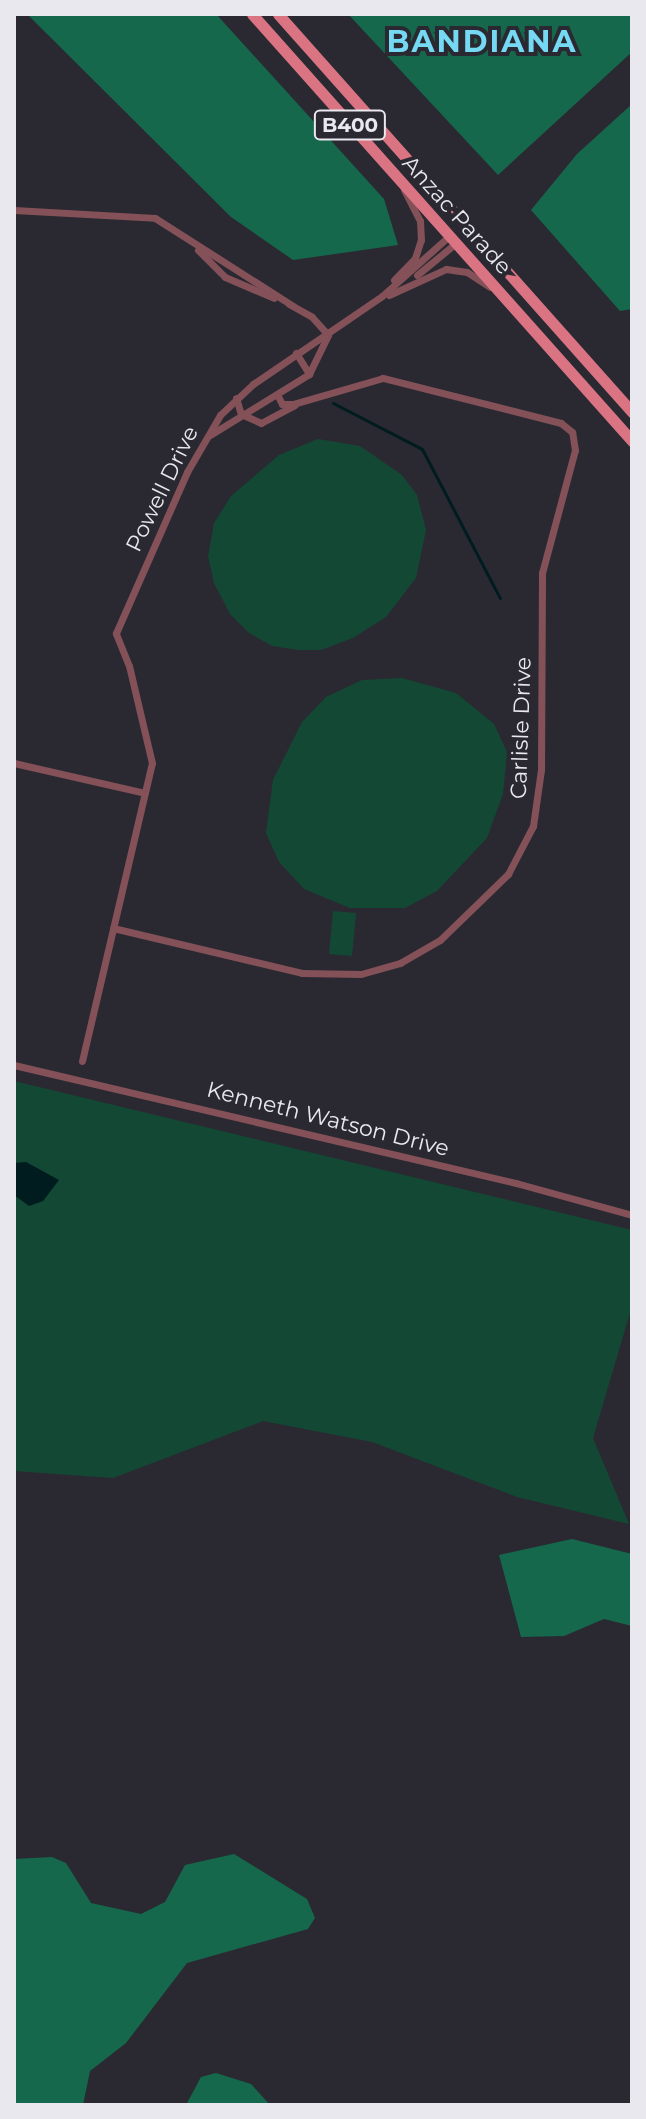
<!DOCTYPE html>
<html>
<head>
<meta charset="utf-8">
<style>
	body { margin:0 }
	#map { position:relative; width:646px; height:2119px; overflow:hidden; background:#2a2932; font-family:Montserrat,sans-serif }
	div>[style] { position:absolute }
	.green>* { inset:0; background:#134834 }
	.forest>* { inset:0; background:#15684b }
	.water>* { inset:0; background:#001c1f }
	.stream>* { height:3px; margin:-1.5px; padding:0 1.5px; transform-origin:1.5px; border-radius:1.5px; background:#001c1f }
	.street>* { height:7px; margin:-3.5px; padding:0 3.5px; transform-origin:3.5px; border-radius:3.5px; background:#835157 }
	.primary>* { height:11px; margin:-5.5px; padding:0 5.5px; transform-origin:5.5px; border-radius:5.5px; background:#da7483 }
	span { translate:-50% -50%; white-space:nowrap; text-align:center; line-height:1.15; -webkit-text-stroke:8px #2a2932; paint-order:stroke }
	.shield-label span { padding:2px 6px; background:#2a2932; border:2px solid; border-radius:6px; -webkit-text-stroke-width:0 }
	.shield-label { font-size:20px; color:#e9e8ee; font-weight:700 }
	.street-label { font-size:22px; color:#e9e8ee }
	.district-label { font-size:30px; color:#75d9f3; font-weight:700; letter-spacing:2px }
	.frame { position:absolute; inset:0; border:16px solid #e9e8ee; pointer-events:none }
</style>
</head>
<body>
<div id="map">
	<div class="green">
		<i style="clip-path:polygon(318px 439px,360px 446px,402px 475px,417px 495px,426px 530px,416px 578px,386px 617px,353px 638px,321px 650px,298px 650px,272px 646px,249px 633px,230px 614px,214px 583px,208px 556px,214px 523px,231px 496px,279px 455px)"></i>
		<i style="clip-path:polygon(402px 678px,456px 693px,494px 724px,507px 752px,503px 794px,487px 838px,437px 891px,405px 908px,350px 908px,304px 889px,279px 862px,266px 833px,273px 780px,302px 722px,326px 697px,362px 680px)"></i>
		<i style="clip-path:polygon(333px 911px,356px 913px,352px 956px,329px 954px)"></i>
		<i style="clip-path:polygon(14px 1081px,632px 1230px,632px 1306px,593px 1438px,629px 1524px,517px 1497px,372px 1442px,263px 1421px,113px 1478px,14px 1471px)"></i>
	</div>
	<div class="forest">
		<i style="clip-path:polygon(27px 14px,216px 14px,384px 199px,398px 245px,293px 260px,231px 217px)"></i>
		<i style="clip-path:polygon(348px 14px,632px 14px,632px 52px,498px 175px)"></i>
		<i style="clip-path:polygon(632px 104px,632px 309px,620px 311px,531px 210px,577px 154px)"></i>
		<i style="clip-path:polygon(572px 1539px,632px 1554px,632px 1626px,604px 1619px,564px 1636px,521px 1637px,499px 1555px)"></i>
		<i style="clip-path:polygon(234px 1854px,307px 1899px,315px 1918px,308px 1929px,187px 1963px,126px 2043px,90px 2071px,83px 2105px,14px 2105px,14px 1859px,52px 1857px,66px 1863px,91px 1903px,141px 1914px,165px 1902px,185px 1865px)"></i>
		<i style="clip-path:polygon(216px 2073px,251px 2084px,270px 2105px,186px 2105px,201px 2077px)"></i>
	</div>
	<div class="water">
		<i style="clip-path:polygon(26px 1162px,59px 1180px,43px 1201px,29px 1206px,14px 1195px,14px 1163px)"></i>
	</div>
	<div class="stream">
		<i style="left:333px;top:403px;width:100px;rotate:27.3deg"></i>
		<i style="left:422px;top:449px;width:168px;rotate:62.4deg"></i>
	</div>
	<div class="street">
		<i style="left:14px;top:210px;width:141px;rotate:3.2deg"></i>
		<i style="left:155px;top:218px;width:164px;rotate:32.5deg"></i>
		<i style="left:198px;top:250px;width:38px;rotate:45deg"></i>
		<i style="left:225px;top:277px;width:53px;rotate:23.2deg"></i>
		<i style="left:417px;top:275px;width:50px;rotate:-39.4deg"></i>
		<i style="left:394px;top:280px;width:30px;rotate:-46deg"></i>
		<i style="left:415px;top:258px;width:19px;rotate:-72deg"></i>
		<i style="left:421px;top:240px;width:19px;rotate:-93deg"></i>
		<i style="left:420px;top:221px;width:35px;rotate:-117deg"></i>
		<i style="left:389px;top:295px;width:63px;rotate:-24.5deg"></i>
		<i style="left:446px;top:269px;width:21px;rotate:8deg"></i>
		<i style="left:467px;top:272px;width:27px;rotate:33deg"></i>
		<i style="left:289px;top:304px;width:26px;rotate:29deg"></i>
		<i style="left:312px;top:317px;width:24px;rotate:48deg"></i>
		<i style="left:296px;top:353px;width:25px;rotate:58deg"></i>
		<i style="left:236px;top:398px;width:17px;rotate:73deg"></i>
		<i style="left:241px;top:414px;width:22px;rotate:24deg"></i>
		<i style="left:261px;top:423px;width:38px;rotate:-28deg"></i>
		<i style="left:210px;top:435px;width:116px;rotate:-31.6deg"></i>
		<i style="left:309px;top:374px;width:43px;rotate:-64deg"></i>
		<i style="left:14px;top:763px;width:134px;rotate:12.9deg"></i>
		<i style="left:113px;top:928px;width:194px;rotate:13.4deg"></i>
		<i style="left:302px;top:973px;width:59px;rotate:1deg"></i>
		<i style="left:361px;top:974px;width:41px;rotate:-15.8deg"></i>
		<i style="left:400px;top:963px;width:46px;rotate:-29.9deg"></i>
		<i style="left:440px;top:940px;width:95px;rotate:-44.1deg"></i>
		<i style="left:508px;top:874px;width:54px;rotate:-62.5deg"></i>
		<i style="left:533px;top:826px;width:57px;rotate:-81.9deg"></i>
		<i style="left:541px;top:770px;width:197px;rotate:-89.7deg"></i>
		<i style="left:542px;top:573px;width:127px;rotate:-75deg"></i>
		<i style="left:575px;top:450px;width:18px;rotate:-99deg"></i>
		<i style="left:572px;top:432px;width:14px;rotate:-141deg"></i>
		<i style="left:561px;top:423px;width:184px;rotate:-165.8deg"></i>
		<i style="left:383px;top:378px;width:94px;rotate:163.9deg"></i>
		<i style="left:293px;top:404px;width:11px;rotate:180deg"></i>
		<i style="left:282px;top:404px;width:9px;rotate:-117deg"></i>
		<i style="left:82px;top:1061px;width:306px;rotate:-76.8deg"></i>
		<i style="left:152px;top:763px;width:100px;rotate:-103.3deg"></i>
		<i style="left:129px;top:666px;width:35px;rotate:-112deg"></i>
		<i style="left:116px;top:633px;width:176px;rotate:-66.2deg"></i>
		<i style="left:187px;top:472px;width:66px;rotate:-59.9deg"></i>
		<i style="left:220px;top:415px;width:45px;rotate:-43.2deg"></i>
		<i style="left:253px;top:384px;width:156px;rotate:-34.3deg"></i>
		<i style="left:382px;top:296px;width:90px;rotate:-41.8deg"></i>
		<i style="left:14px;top:1065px;width:516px;rotate:13.23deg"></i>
		<i style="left:516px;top:1183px;width:120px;rotate:15.4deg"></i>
	</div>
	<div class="primary">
		<i style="left:252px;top:14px;width:572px;rotate:48.33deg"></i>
		<i style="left:278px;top:14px;width:533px;rotate:48.35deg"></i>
	</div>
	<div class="shield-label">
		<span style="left:350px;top:125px">B400</span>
	</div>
	<div class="street-label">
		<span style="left:457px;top:215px;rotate:48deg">Anzac Parade</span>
		<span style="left:162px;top:489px;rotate:-64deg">Powell Drive</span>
		<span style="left:521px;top:728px;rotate:-88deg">Carlisle Drive</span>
		<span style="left:328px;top:1119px;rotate:14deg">Kenneth Watson Drive</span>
	</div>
	<div class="district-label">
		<span style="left:482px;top:42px">BANDIANA</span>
	</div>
	<div class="frame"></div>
</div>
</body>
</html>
